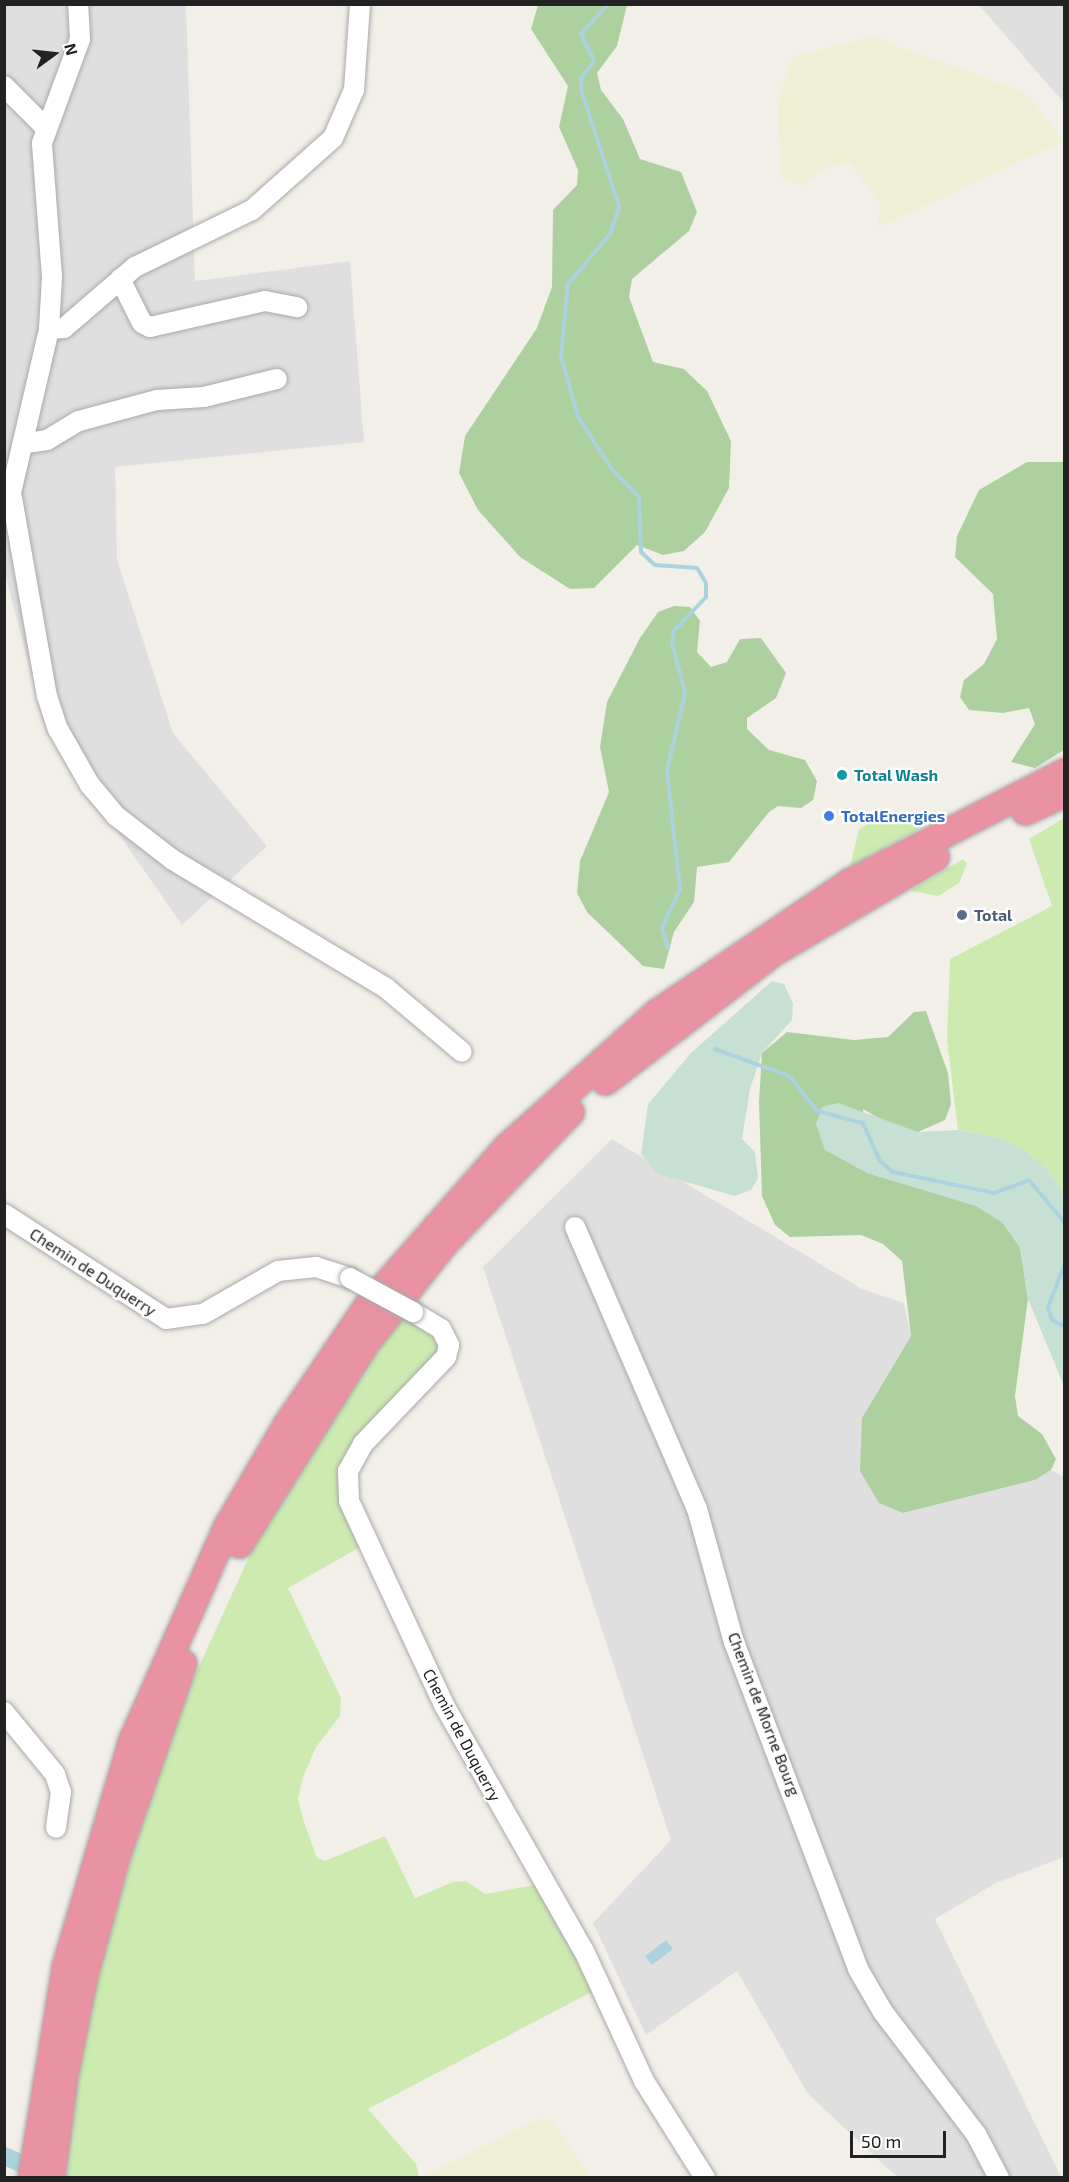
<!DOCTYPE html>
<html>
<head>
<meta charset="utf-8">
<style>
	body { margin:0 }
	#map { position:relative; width:1069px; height:2182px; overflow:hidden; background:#f2efe9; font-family:"Exo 2",sans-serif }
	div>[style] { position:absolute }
	.residential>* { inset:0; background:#e0dfdf }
	.farmland>* { inset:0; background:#eef0d5 }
	.grass>* { inset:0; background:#cdebb0 }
	.forest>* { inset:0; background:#add19e }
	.wetland>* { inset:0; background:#c6e0d4 }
	.water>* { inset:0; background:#aad3df }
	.stream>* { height:4px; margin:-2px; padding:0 2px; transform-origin:2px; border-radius:2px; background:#aad3df }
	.roads { filter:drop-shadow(0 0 2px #a9a9a9) drop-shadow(0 0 2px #a9a9a9) }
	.minor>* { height:20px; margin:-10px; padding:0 10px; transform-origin:10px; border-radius:10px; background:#fff }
	.highway>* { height:27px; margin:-13.5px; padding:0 13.5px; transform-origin:13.5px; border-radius:13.5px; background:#e892a2 }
	.bridges { filter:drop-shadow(0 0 2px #a9a9a9) drop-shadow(0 0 2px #a9a9a9) }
	.minor-bridge>* { height:20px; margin:-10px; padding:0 10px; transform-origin:10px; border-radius:10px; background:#fff }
	.dots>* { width:16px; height:16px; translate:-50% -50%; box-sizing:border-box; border:3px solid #fff; border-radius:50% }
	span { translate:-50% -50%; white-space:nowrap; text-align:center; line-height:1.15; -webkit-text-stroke:4.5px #fff; paint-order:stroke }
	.culture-label { font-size:16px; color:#0d838f; font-weight:700 }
	.left { translate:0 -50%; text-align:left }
	.shop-label { font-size:16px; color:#366cbe; font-weight:700 }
	.service-label { font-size:16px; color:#4e5e75; font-weight:700 }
	.street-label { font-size:16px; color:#222 }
	.frame { position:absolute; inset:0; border:6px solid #222; pointer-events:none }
	.north { position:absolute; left:24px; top:24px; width:60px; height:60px; -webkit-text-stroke:4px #fff; paint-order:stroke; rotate:75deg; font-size:16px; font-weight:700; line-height:24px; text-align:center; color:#222 }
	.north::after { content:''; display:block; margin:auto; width:21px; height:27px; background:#222; clip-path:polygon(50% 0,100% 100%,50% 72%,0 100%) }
	.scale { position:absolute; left:850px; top:2131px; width:96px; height:27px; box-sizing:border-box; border:3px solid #222; border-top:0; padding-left:8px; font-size:18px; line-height:21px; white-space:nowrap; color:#222; -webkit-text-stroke:4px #fff; paint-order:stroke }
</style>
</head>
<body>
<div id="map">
	<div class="residential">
		<i style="clip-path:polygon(4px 5px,186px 5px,195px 281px,350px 261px,364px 442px,115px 467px,117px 560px,173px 733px,267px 846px,182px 925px,45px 728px,5px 574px)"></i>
		<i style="clip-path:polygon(979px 5px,1064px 5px,1064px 103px)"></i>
		<i style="clip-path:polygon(612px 1139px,862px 1289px,904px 1303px,911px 1336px,862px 1418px,903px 1513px,1035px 1480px,1051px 1470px,1064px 1477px,1064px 1857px,996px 1883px,935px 1919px,1061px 2177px,897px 2177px,808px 2094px,737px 1971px,646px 2035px,593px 1923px,671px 1840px,483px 1267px)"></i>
	</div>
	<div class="farmland">
		<i style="clip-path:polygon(874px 37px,1025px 92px,1064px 141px,877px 228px,881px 204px,849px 162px,828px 167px,801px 185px,781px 178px,777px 103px,792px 56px)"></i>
		<i style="clip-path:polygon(537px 2119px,552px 2121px,591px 2178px,419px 2178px)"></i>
	</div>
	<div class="grass">
		<i style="clip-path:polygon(878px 818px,925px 826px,850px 867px,859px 829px)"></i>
		<i style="clip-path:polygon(1064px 818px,1064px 1195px,1050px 1173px,999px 1138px,958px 1130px,947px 1040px,950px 959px,1052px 906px,1029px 839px)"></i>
		<i style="clip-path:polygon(963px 859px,967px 864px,959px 883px,938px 896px,910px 891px)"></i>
		<i style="clip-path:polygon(400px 1317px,439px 1338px,441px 1352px,337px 1481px,360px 1547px,288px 1588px,341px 1698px,340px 1716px,316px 1747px,302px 1780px,298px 1799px,304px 1822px,317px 1858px,325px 1861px,385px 1836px,415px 1898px,453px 1882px,466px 1881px,485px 1894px,545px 1883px,601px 1987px,368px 2109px,416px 2164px,419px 2177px,73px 2178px,61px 2168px,62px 2151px,99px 1968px,166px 1739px,285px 1478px)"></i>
	</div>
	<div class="forest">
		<i style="clip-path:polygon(538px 5px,627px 5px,617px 46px,597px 73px,601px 90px,623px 119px,640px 159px,681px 172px,697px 212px,689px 231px,632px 279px,629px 297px,653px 362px,684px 369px,707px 391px,731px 441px,729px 488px,705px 532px,684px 551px,663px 555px,637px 545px,594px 588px,570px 589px,520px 557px,478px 510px,459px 473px,465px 436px,537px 328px,552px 287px,553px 210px,577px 185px,578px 170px,559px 127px,568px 86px,531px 29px)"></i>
		<i style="clip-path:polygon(1027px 462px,1064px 462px,1064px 750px,1035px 768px,1011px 762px,1035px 724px,1029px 708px,1003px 713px,969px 710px,960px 697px,964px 680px,984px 664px,997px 639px,993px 594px,955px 557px,957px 536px,979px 490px)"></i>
		<i style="clip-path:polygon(674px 606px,690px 607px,700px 621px,697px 652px,711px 667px,727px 662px,740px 639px,761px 638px,786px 673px,776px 698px,747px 718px,747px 729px,769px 750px,805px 760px,817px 781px,813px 800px,801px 808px,778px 806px,769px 812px,729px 862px,697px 867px,694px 902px,674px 932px,664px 969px,643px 966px,587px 912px,577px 893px,580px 861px,609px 792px,600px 747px,607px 702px,640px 638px,658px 612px)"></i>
		<i style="clip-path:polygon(926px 1011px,948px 1073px,951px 1104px,945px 1120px,918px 1132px,894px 1127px,863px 1109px,867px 1173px,973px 1204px,1002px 1222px,1020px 1247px,1028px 1299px,1015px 1396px,1018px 1416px,1042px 1434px,1056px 1459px,1051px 1470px,1035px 1480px,903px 1513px,879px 1503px,860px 1471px,862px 1418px,911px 1336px,902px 1261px,883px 1244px,861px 1235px,790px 1237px,775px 1225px,762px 1196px,759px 1102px,762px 1053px,787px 1032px,854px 1040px,888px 1037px,914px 1012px)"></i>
	</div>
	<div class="wetland">
		<i style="clip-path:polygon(772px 981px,784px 984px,793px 1003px,792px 1020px,762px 1053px,750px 1089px,742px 1139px,755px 1152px,758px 1178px,751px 1190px,735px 1196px,658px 1174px,641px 1154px,648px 1104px,691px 1053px)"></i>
		<i style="clip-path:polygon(838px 1103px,918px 1132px,958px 1130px,999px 1138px,1026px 1151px,1050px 1173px,1064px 1195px,1064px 1386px,1028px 1299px,1020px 1247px,1002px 1222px,976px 1206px,867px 1173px,825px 1150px,816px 1124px,822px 1107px)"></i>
	</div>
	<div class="water">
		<i style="clip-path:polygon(666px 1940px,673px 1949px,652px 1965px,645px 1956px)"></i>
		<i style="clip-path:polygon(4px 2146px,73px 2177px,29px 2177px,5px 2166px)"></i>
	</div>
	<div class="stream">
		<i style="left:608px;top:4px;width:40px;rotate:132deg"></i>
		<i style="left:581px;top:34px;width:30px;rotate:64deg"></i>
		<i style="left:594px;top:61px;width:21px;rotate:127deg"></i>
		<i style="left:581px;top:78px;width:11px;rotate:90deg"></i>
		<i style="left:581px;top:89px;width:124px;rotate:72.1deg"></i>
		<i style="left:619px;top:207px;width:28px;rotate:108deg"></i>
		<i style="left:610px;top:234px;width:65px;rotate:130deg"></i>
		<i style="left:568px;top:284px;width:72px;rotate:95.6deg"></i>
		<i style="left:561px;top:356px;width:63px;rotate:74.4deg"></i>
		<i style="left:578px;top:417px;width:61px;rotate:57.1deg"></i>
		<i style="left:611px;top:468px;width:40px;rotate:46deg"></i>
		<i style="left:639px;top:497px;width:55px;rotate:87.9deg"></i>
		<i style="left:641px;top:552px;width:19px;rotate:43deg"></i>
		<i style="left:655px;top:565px;width:42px;rotate:4.1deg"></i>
		<i style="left:697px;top:568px;width:17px;rotate:59deg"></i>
		<i style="left:706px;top:583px;width:14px;rotate:90deg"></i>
		<i style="left:706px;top:597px;width:47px;rotate:133.3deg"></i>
		<i style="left:674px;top:631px;width:12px;rotate:99deg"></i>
		<i style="left:672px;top:643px;width:52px;rotate:75.4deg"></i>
		<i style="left:685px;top:693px;width:80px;rotate:103deg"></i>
		<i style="left:667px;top:771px;width:119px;rotate:83.7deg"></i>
		<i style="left:680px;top:889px;width:43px;rotate:114.8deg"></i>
		<i style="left:662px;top:928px;width:21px;rotate:73deg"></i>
		<i style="left:715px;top:1049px;width:79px;rotate:20deg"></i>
		<i style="left:789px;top:1076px;width:45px;rotate:51.3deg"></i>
		<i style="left:817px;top:1111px;width:48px;rotate:14.6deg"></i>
		<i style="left:863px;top:1123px;width:42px;rotate:65.9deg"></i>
		<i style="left:880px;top:1161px;width:17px;rotate:40deg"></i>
		<i style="left:893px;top:1172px;width:103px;rotate:11.7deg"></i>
		<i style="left:994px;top:1193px;width:37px;rotate:-20deg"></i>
		<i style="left:1029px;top:1180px;width:55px;rotate:50.2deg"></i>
		<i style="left:1064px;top:1266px;width:44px;rotate:111.3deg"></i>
		<i style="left:1048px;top:1307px;width:14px;rotate:73deg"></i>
		<i style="left:1052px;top:1320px;width:13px;rotate:27deg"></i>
	</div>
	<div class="roads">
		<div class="minor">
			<i style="left:4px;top:86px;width:58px;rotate:45deg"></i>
			<i style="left:120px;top:279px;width:49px;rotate:63.4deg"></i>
			<i style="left:142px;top:323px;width:9px;rotate:27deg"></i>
			<i style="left:150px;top:327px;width:118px;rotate:-12.7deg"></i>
			<i style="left:265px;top:301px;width:33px;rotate:11deg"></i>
			<i style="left:49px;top:329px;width:15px;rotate:-4deg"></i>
			<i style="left:64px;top:328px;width:94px;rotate:-40.7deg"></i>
			<i style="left:135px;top:267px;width:130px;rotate:-26deg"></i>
			<i style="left:252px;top:210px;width:108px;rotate:-41.6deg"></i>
			<i style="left:333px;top:138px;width:52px;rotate:-66.4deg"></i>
			<i style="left:354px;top:90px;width:86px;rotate:-86deg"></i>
			<i style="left:26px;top:443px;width:21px;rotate:-8deg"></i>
			<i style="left:47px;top:440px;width:37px;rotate:-31deg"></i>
			<i style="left:79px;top:421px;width:81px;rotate:-15.1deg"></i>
			<i style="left:157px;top:400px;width:47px;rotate:-3.7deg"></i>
			<i style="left:204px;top:397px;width:75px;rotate:-13.9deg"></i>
			<i style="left:12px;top:498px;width:201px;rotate:80deg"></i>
			<i style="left:47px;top:696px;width:35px;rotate:72deg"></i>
			<i style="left:58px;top:729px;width:64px;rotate:60.3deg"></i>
			<i style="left:90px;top:785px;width:40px;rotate:50deg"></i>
			<i style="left:116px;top:816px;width:72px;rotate:37.7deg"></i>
			<i style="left:173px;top:860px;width:249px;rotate:31deg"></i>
			<i style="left:386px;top:988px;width:99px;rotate:40.1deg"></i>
			<i style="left:7px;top:510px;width:186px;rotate:-76.9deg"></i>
			<i style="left:49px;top:329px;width:52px;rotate:-86.7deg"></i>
			<i style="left:52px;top:277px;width:134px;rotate:-94.3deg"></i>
			<i style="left:42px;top:143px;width:111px;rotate:-69.9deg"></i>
			<i style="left:80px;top:39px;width:35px;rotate:-93deg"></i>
			<i style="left:4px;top:1214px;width:193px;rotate:32.9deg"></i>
			<i style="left:166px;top:1319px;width:37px;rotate:-8deg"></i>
			<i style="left:203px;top:1314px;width:86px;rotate:-29.8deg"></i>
			<i style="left:278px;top:1271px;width:38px;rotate:-6deg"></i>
			<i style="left:316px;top:1267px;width:36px;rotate:18deg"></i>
			<i style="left:575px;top:1227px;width:307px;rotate:66.6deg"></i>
			<i style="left:697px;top:1509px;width:138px;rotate:74.5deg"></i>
			<i style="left:734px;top:1642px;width:350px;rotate:69.2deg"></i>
			<i style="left:858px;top:1969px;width:50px;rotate:59.8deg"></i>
			<i style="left:883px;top:2012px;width:153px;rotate:52.7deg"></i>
			<i style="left:976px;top:2134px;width:50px;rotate:62.4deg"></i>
			<i style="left:413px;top:1312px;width:33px;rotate:31deg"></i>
			<i style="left:441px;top:1329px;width:18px;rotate:63deg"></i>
			<i style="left:449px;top:1345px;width:12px;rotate:104deg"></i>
			<i style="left:446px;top:1357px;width:120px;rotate:133.7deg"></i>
			<i style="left:363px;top:1444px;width:31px;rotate:119deg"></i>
			<i style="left:348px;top:1471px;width:30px;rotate:88deg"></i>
			<i style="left:349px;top:1501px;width:225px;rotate:65deg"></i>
			<i style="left:444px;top:1705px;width:283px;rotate:60.4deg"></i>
			<i style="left:584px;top:1951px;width:143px;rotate:65.2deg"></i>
			<i style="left:644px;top:2081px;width:115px;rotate:57.8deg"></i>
			<i style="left:4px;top:1712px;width:80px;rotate:50.6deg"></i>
			<i style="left:55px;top:1774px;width:19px;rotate:72deg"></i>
			<i style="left:61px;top:1792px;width:36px;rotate:98deg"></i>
		</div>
		<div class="highway">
			<i style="left:1025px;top:811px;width:43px;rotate:-24.8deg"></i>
			<i style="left:605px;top:1081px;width:212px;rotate:-37.5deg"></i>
			<i style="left:773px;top:952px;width:188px;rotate:-30.4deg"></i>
			<i style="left:239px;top:1544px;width:234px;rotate:-57.9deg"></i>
			<i style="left:363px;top:1346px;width:131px;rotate:-51.8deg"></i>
			<i style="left:444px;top:1243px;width:182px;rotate:-46.1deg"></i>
			<i style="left:31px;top:2178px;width:214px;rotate:-80.8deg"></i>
			<i style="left:65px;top:1967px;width:237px;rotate:-73.6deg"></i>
			<i style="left:132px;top:1740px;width:234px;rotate:-66.1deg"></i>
			<i style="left:227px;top:1526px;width:117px;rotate:-59.7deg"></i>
			<i style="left:286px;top:1425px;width:148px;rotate:-55.8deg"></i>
			<i style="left:369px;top:1303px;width:208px;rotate:-48.7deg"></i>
			<i style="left:506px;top:1147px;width:203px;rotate:-41.8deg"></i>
			<i style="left:657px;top:1012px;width:232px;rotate:-34.1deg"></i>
			<i style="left:849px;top:882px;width:242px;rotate:-27.1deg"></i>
			<i style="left:51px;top:2178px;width:104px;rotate:-82.8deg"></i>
			<i style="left:64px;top:2075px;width:102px;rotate:-78.7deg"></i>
			<i style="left:84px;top:1975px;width:123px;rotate:-74.9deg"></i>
			<i style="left:116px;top:1856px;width:204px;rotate:-70.9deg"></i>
		</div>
	</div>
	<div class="bridges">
		<div class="minor-bridge">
			<i style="left:350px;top:1278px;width:72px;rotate:28.4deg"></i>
		</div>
	</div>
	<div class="dots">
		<i style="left:842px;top:775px;background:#0f9aa8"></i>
		<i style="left:829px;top:816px;background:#3f7fe0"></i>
		<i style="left:962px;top:915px;background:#5c6f8a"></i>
	</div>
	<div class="culture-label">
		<span class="left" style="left:854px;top:775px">Total Wash</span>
	</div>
	<div class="shop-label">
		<span class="left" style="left:841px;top:816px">TotalEnergies</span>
	</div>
	<div class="service-label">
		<span class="left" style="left:974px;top:915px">Total</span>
	</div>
	<div class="street-label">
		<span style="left:93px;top:1272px;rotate:33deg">Chemin de Duquerry</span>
		<span style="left:764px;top:1714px;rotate:69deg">Chemin de Morne Bourg</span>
		<span style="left:462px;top:1735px;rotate:62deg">Chemin de Duquerry</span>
	</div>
	<div class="frame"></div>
	<div class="north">N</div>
	<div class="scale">50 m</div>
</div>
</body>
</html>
